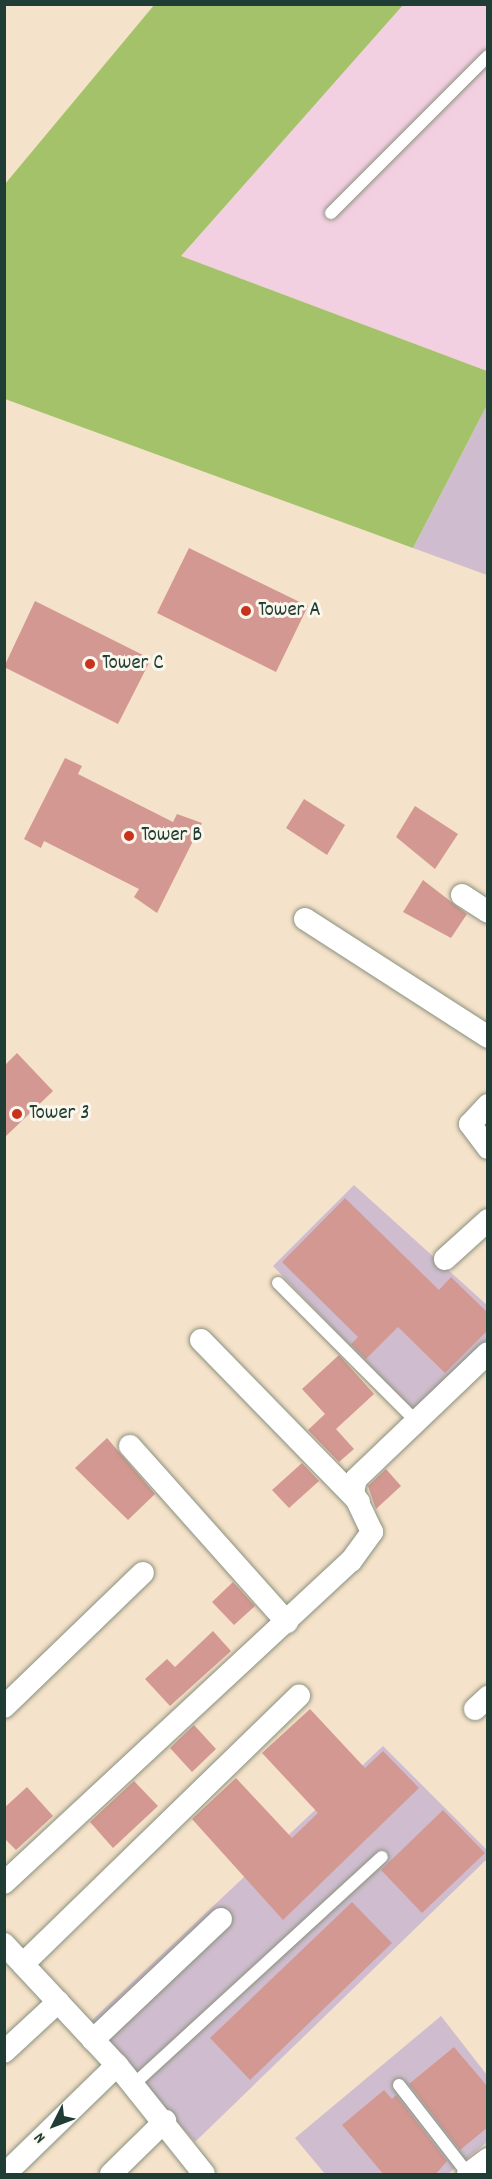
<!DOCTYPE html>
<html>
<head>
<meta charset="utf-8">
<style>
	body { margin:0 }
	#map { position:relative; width:492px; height:2179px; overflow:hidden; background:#f5e2ca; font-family:Dekko,sans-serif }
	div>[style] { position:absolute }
	.built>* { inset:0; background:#f2cfe1 }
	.industrial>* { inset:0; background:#cfbdcf }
	.green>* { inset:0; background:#a4c26a }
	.building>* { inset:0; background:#d49892 }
	.roads { filter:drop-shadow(0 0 2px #8a907f) drop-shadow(0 0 2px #8a907f) }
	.lane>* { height:12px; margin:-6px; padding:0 6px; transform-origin:6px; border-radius:6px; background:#fff }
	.street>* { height:22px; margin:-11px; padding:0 11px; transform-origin:11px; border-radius:11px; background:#fff }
	.dots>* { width:16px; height:16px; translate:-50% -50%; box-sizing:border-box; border:3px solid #fbf7ec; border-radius:50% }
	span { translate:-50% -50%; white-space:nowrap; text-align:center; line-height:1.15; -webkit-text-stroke:6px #fbf7ec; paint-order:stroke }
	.poi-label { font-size:21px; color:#1f3d34 }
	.left { translate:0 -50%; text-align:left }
	.frame { position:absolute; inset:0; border:6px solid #1f3d34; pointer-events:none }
	.north { position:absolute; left:24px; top:2095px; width:60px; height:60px; -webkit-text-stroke:4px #fbf7ec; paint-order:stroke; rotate:228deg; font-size:16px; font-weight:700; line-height:24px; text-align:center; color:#1f3d34 }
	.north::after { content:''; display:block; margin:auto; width:21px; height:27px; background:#1f3d34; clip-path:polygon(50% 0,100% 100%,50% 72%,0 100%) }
</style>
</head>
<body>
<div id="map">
	<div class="built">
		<i style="clip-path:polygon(403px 5px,487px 5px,487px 371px,181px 256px)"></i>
	</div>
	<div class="industrial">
		<i style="clip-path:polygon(487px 405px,487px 575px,413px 548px)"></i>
		<i style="clip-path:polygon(354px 1185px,487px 1305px,487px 1340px,412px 1410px,273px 1266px)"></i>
		<i style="clip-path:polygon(383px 1746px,487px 1850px,487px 1859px,195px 2142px,90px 2022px)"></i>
		<i style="clip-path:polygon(441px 2016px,487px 2075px,487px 2142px,448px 2174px,325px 2174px,295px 2138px)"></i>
	</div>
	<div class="green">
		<i style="clip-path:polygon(155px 4px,403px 5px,181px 256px,487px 371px,487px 405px,413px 548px,5px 399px,5px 184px)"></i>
	</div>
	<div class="building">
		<i style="clip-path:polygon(189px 548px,308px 606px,276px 672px,157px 613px)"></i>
		<i style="clip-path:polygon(35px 601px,151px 659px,118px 724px,4px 667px)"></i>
		<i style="clip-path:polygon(65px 758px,82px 766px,78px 774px,173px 822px,177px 814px,202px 823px,157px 913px,134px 897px,139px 889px,44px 841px,41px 848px,24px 839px)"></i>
		<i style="clip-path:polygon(304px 799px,345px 825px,327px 855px,286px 828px)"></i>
		<i style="clip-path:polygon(415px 806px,458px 834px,435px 869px,396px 837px)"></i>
		<i style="clip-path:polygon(423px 880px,467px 914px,451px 938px,403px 912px)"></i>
		<i style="clip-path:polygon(17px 1053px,53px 1091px,4px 1138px,4px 1066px)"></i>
		<i style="clip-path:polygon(345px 1198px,439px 1290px,451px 1277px,488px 1313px,488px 1330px,445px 1373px,398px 1327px,366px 1359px,351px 1344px,358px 1337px,282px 1262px)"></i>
		<i style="clip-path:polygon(339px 1355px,374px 1394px,336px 1429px,354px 1449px,339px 1462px,308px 1430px,325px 1414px,302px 1389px)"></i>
		<i style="clip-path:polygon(107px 1438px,155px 1494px,128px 1520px,75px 1468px)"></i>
		<i style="clip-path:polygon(302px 1463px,319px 1481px,289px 1508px,272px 1490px)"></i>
		<i style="clip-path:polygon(386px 1469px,401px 1486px,376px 1509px,368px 1486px)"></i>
		<i style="clip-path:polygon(233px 1582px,255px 1606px,234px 1625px,212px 1602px)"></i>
		<i style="clip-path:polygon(213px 1631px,231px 1651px,170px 1706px,145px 1679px,167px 1659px,175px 1667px)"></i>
		<i style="clip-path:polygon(310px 1709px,365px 1768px,383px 1751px,419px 1788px,283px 1920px,192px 1819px,236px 1778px,292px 1838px,318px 1813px,262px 1753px)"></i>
		<i style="clip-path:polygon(194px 1725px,216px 1749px,192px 1772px,170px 1748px)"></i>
		<i style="clip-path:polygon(134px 1781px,158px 1806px,113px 1848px,90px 1822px)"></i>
		<i style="clip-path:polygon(27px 1787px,53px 1816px,16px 1850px,4px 1838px,4px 1808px)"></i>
		<i style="clip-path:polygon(443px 1810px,485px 1853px,422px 1913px,381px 1870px)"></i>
		<i style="clip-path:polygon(352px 1902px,392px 1943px,250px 2080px,210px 2038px)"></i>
		<i style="clip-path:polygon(454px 2047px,488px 2087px,488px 2127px,460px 2150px,409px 2084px)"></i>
		<i style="clip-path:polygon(384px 2090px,392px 2099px,396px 2095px,447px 2161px,435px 2175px,384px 2175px,342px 2125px)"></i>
	</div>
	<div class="roads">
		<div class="lane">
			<i style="left:331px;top:213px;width:222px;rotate:-45deg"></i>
			<i style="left:278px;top:1283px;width:195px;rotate:45deg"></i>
			<i style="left:134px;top:2084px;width:336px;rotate:-42.5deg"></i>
			<i style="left:399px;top:2085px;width:113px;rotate:52.2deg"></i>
		</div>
		<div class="street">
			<i style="left:462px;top:895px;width:31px;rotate:33deg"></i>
			<i style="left:305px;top:919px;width:218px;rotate:32.8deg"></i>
			<i style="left:488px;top:1105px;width:26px;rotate:133deg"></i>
			<i style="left:470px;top:1124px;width:30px;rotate:53deg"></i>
			<i style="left:445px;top:1259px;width:58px;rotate:-42.2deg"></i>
			<i style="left:201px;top:1340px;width:226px;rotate:45.7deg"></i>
			<i style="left:130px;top:1446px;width:236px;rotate:48.3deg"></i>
			<i style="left:4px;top:1707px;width:193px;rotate:-44deg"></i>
			<i style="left:475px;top:1709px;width:18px;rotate:-43deg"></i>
			<i style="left:4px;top:1883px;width:473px;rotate:-42.9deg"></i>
			<i style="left:351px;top:1561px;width:36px;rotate:-54deg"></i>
			<i style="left:372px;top:1532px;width:44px;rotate:-115.4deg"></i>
			<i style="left:353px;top:1492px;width:13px;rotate:-77deg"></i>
			<i style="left:356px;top:1479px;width:182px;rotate:-43.7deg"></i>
			<i style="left:4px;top:1944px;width:166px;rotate:47deg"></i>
			<i style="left:117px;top:2065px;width:139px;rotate:51.4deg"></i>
			<i style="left:23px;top:1964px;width:385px;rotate:-44.2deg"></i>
			<i style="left:93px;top:2040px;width:176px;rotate:-43.4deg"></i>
			<i style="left:4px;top:2052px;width:74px;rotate:-42.8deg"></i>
			<i style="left:5px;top:2174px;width:156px;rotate:-44.2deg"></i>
			<i style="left:111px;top:2174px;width:76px;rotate:-44.5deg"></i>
			<i style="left:468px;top:2174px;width:25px;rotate:-37deg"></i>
		</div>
	</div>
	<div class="dots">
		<i style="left:246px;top:611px;background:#c8321e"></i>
		<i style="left:90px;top:664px;background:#c8321e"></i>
		<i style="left:129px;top:836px;background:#c8321e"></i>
		<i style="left:17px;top:1114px;background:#c8321e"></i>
	</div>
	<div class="poi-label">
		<span class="left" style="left:258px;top:611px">Tower A</span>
		<span class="left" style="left:102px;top:664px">Tower C</span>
		<span class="left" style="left:141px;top:836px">Tower B</span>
		<span class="left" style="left:29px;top:1114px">Tower 3</span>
	</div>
	<div class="frame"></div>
	<div class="north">N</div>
</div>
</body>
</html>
